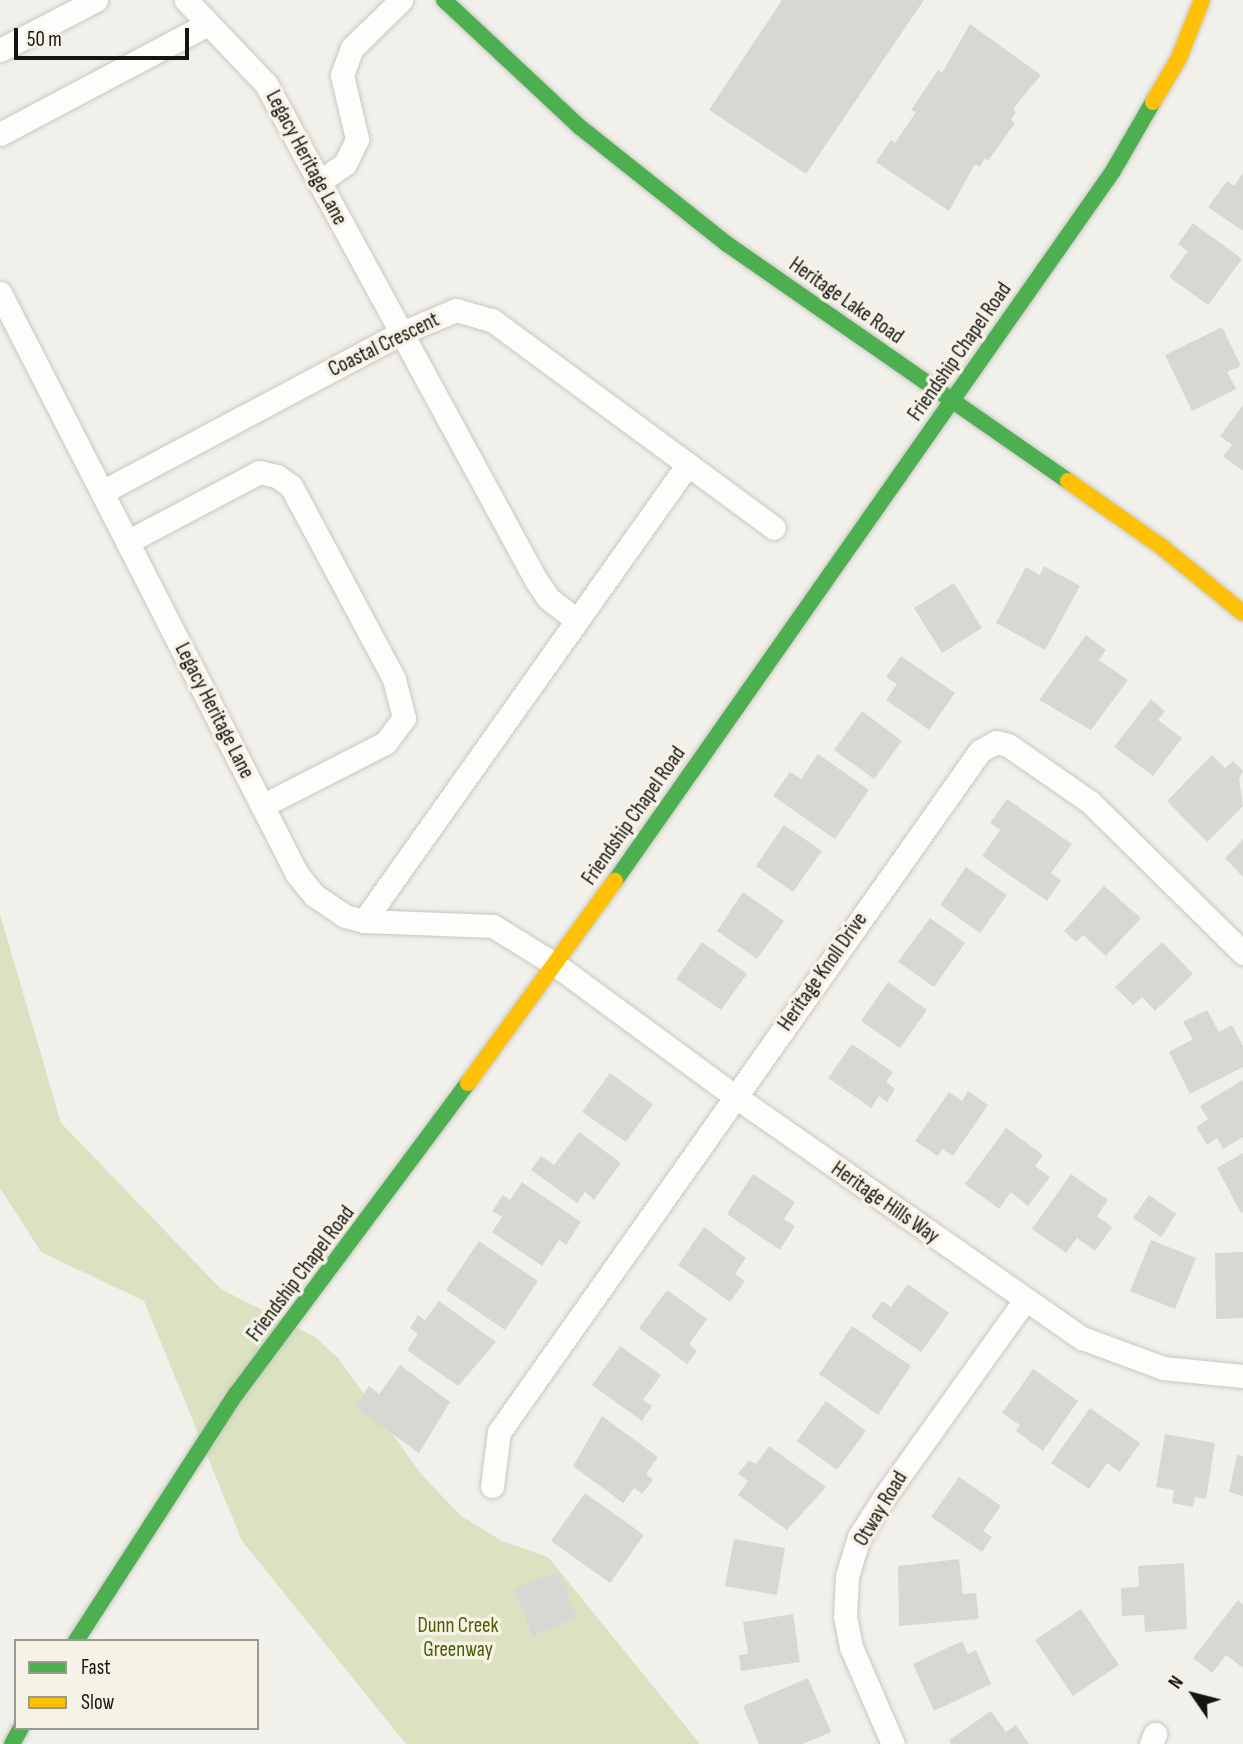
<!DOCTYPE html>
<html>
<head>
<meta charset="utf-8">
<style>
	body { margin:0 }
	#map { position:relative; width:1243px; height:1744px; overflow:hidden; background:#f2f0ea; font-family:"Sofia Sans Condensed",sans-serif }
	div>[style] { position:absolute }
	.green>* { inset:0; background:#dbe2c1 }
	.building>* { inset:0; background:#d9d7d3 }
	.roads { filter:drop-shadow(0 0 2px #c9c7c2) drop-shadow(0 0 2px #c9c7c2) }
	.street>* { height:23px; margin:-11.5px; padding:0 11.5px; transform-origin:11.5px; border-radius:11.5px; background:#fdfdfc }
	.fast>* { height:16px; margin:-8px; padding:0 8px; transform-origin:8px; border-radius:8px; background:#4caf50 }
	.slow>* { height:16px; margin:-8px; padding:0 8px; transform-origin:8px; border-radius:8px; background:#ffc107 }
	span { translate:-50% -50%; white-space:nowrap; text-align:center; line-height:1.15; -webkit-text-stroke:7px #f6f2e6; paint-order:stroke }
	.street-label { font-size:21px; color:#151410 }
	.park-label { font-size:21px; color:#4c5c00 }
	.legend { position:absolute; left:14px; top:1639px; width:245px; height:91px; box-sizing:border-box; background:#f6f2e6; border:2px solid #9c9990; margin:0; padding:9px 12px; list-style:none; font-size:21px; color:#151410 }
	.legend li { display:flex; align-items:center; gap:14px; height:35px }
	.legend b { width:35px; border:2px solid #9c9990 }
	.north { position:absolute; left:1159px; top:1660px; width:70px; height:70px; -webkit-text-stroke:5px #f6f2e6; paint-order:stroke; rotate:305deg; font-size:19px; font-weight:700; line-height:28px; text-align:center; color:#151410 }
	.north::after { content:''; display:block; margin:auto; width:24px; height:32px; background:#151410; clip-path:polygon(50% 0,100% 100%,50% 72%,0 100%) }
	.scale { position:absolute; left:14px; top:28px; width:175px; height:32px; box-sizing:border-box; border:4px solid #151410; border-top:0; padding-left:9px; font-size:21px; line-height:24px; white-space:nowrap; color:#151410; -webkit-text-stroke:5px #f6f2e6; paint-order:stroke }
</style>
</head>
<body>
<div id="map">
	<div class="green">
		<i style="clip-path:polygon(0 914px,61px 1123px,221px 1289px,315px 1337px,339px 1359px,421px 1474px,460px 1515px,502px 1541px,548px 1557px,700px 1744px,406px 1744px,242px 1541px,144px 1301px,41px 1252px,0 1188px)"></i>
	</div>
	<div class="building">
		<i style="clip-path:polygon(782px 0,924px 0,806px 174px,709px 110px)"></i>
		<i style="clip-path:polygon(970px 24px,1041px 75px,1013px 109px,1016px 112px,1011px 120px,1015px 123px,988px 161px,985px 158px,980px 167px,975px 164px,949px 211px,876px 162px,891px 140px,895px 143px,916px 112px,911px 110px,938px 70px,942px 73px)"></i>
		<i style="clip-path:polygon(1243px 173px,1243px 231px,1208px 207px,1227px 181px,1234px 186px)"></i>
		<i style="clip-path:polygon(1193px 223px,1242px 259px,1208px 305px,1169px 277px,1188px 251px,1178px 244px)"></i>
		<i style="clip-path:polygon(1222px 327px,1241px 366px,1227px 372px,1236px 389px,1192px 411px,1165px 355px)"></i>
		<i style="clip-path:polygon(1243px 405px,1243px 471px,1223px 456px,1232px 445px,1220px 436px)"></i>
		<i style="clip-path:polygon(1044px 566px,1080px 586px,1045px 650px,996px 623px,1026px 567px,1040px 575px)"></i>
		<i style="clip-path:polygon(954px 583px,982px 628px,942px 653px,914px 608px)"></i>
		<i style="clip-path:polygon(1086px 635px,1106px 650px,1099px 660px,1128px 680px,1091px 730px,1039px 700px)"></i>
		<i style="clip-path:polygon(901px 656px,955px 693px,929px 730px,886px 700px,897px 684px,886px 677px)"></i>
		<i style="clip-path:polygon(1151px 699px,1165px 711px,1158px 720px,1182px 738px,1153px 776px,1114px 747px)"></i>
		<i style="clip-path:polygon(862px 711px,902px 741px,874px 779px,834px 750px)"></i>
		<i style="clip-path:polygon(818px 754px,869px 790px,835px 839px,773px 796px,790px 772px,801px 779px)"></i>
		<i style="clip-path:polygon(1212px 755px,1225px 768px,1233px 761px,1243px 771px,1239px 779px,1243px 806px,1207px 842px,1167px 801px)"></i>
		<i style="clip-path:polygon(1007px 799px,1072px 844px,1051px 873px,1061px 880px,1047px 901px,982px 856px,1000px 830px,990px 823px)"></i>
		<i style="clip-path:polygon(784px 825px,822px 851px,793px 892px,756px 866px)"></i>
		<i style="clip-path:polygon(1243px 839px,1243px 877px,1225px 858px)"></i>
		<i style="clip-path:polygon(966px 867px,1007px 895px,980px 933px,940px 905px)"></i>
		<i style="clip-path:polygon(1104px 886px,1141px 918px,1106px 956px,1083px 935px,1076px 942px,1064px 931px)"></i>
		<i style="clip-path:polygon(743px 892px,784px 921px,757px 959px,717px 931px)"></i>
		<i style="clip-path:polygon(930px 918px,965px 943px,934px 987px,898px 962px)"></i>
		<i style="clip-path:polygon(702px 942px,747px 974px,721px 1010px,676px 979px)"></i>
		<i style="clip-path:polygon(1162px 942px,1193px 974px,1155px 1011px,1142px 997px,1133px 1005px,1115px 987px)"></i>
		<i style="clip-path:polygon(888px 982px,927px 1010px,900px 1048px,861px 1021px)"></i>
		<i style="clip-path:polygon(1207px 1010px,1219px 1032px,1232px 1025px,1243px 1046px,1243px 1067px,1190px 1094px,1169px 1052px,1193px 1039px,1183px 1022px)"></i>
		<i style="clip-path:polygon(852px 1044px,893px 1072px,886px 1082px,895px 1089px,887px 1102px,879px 1096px,871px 1108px,828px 1078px)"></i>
		<i style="clip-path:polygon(610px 1073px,653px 1104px,626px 1142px,582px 1112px)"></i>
		<i style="clip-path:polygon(1243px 1080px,1243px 1137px,1223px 1149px,1217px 1138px,1207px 1145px,1196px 1127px,1208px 1119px,1200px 1106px)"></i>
		<i style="clip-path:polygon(968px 1091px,988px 1105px,953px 1156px,942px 1149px,938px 1156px,915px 1141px,949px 1092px,962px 1101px)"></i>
		<i style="clip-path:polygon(1006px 1128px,1043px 1155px,1035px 1166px,1050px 1177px,1028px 1206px,1011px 1192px,999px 1209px,965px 1184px)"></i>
		<i style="clip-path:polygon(579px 1132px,621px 1163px,594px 1200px,585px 1192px,577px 1203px,531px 1170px,541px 1156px,554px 1165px)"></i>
		<i style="clip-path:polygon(1243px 1153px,1243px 1212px,1241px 1213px,1217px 1168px)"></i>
		<i style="clip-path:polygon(753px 1174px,795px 1202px,784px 1219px,795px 1226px,780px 1250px,727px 1214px)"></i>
		<i style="clip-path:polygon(1071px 1174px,1108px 1200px,1097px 1216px,1112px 1227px,1095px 1251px,1077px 1238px,1066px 1253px,1032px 1229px)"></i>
		<i style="clip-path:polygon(522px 1182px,581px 1222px,566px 1245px,559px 1240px,542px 1266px,492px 1232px,502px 1217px,492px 1211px,503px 1195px,510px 1200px)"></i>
		<i style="clip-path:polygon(1149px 1195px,1176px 1214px,1161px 1237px,1133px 1218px)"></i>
		<i style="clip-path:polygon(704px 1227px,746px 1258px,735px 1274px,745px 1281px,730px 1302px,678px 1265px)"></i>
		<i style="clip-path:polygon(1151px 1240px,1196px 1258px,1175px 1309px,1130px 1291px)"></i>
		<i style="clip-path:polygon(479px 1241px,538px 1281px,505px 1330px,446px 1290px)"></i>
		<i style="clip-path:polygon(1243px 1252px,1243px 1318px,1216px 1319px,1215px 1253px)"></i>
		<i style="clip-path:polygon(908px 1284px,949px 1313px,921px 1352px,871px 1317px,882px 1301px,891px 1307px)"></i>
		<i style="clip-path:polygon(667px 1290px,707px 1319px,689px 1344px,697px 1351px,687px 1364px,639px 1328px)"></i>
		<i style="clip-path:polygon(439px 1301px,496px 1342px,458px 1386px,407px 1350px,418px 1334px,410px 1328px,418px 1315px,425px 1320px)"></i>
		<i style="clip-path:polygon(852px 1326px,911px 1366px,878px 1415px,819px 1374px)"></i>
		<i style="clip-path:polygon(620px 1346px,661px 1375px,643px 1400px,652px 1406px,642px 1421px,592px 1385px)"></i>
		<i style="clip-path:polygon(400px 1365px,450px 1402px,419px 1453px,355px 1407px,369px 1386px,379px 1394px)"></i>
		<i style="clip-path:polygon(1033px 1369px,1078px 1401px,1043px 1451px,1016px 1431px,1020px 1425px,1002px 1413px)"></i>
		<i style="clip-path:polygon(826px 1401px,866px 1431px,837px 1470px,797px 1441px)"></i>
		<i style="clip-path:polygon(1090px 1408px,1140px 1443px,1120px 1472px,1107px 1463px,1089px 1489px,1051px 1463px)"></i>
		<i style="clip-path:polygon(602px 1416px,658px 1457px,646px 1474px,653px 1480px,642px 1494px,634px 1488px,623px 1503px,573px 1466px)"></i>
		<i style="clip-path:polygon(1165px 1434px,1215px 1443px,1206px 1499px,1195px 1497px,1193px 1507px,1172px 1503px,1174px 1490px,1156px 1487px)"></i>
		<i style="clip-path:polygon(769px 1446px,826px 1487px,787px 1530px,738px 1495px,748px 1481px,738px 1474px,749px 1460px,756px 1464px)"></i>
		<i style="clip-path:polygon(1237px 1455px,1243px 1456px,1243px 1496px,1229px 1492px)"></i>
		<i style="clip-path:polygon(959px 1477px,1001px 1506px,983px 1531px,992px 1537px,982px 1552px,931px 1517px)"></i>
		<i style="clip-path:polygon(585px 1493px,644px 1535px,610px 1583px,551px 1541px)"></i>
		<i style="clip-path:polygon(734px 1539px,785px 1548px,777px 1595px,725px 1586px)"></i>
		<i style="clip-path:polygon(959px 1559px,963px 1594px,976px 1593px,979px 1619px,899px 1626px,898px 1566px)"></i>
		<i style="clip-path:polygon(1184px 1563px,1187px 1629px,1145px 1632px,1144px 1615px,1122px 1616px,1121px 1588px,1139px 1587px,1138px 1566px)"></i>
		<i style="clip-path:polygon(558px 1571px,577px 1617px,533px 1636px,514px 1589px)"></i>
		<i style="clip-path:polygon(1238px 1600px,1243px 1605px,1243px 1668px,1226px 1655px,1212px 1673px,1193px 1658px)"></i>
		<i style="clip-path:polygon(1081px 1609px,1119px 1665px,1073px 1696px,1035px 1640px)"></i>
		<i style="clip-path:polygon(793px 1614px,800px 1662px,741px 1671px,739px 1655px,748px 1654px,743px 1622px)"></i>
		<i style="clip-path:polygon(962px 1641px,968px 1654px,976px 1650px,991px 1684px,934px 1711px,913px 1664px)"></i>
		<i style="clip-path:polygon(808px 1678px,831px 1732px,803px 1744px,759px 1744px,743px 1706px)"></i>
		<i style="clip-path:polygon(991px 1711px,1006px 1732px,1016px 1725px,1029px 1744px,951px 1744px,949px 1740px)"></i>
	</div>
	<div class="roads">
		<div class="street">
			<i style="left:186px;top:0;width:116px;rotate:46.4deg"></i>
			<i style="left:266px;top:84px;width:565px;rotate:61.44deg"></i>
			<i style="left:536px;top:580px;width:22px;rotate:56deg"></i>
			<i style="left:548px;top:598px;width:34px;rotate:38deg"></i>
			<i style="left:0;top:50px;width:108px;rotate:-27.5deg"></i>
			<i style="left:0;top:134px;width:235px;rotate:-27.9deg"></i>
			<i style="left:319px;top:182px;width:32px;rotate:-35deg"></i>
			<i style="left:345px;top:164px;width:28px;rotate:-64deg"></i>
			<i style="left:357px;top:139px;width:66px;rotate:-103.2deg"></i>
			<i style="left:342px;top:75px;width:29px;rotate:-70deg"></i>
			<i style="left:352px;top:48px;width:69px;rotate:-44.4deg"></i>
			<i style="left:0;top:293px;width:653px;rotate:62.92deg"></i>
			<i style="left:297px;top:874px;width:27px;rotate:51deg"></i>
			<i style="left:314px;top:895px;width:37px;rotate:34deg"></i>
			<i style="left:345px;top:916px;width:20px;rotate:15deg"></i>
			<i style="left:364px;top:921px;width:129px;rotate:2.2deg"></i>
			<i style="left:493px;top:926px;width:74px;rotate:31.8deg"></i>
			<i style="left:556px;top:965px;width:223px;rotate:36.3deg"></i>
			<i style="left:736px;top:1097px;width:422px;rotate:34.9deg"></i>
			<i style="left:1082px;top:1338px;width:86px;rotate:20.3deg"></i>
			<i style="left:1163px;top:1368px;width:80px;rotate:5.7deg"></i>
			<i style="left:102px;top:492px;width:336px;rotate:-28deg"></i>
			<i style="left:399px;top:334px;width:62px;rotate:-22.8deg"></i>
			<i style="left:456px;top:310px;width:37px;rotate:16deg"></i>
			<i style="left:492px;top:320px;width:350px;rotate:36.4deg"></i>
			<i style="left:127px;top:542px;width:149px;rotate:-27.9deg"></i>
			<i style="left:259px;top:472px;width:18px;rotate:13deg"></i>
			<i style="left:277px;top:476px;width:17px;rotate:36deg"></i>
			<i style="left:291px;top:486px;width:219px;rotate:61.9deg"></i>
			<i style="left:394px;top:679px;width:40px;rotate:75.6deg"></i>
			<i style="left:404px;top:718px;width:31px;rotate:127deg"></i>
			<i style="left:385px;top:743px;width:138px;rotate:152.9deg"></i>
			<i style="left:364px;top:921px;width:560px;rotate:-54.66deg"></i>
			<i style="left:492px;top:1486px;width:54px;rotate:-82.6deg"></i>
			<i style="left:499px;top:1432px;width:834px;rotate:-54.77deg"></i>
			<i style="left:980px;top:751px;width:18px;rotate:-29deg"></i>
			<i style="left:996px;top:742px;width:12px;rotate:14deg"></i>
			<i style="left:1008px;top:745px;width:100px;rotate:34.8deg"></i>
			<i style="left:1090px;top:802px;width:215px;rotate:44.6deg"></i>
			<i style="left:893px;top:1744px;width:106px;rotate:-113.4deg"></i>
			<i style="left:851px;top:1647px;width:32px;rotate:-101deg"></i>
			<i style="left:845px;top:1616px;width:40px;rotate:-87.1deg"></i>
			<i style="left:847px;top:1576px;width:41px;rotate:-72.9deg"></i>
			<i style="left:859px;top:1537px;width:49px;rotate:-57.6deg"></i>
			<i style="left:885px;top:1496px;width:239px;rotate:-54.5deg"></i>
			<i style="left:1151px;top:1744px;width:11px;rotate:-68deg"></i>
		</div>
		<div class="fast">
			<i style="left:444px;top:0;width:187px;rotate:43.1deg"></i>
			<i style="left:581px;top:128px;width:186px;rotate:38.5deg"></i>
			<i style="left:727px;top:244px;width:415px;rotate:34.8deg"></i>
			<i style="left:615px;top:881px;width:867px;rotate:-54.95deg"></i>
			<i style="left:1113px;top:171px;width:80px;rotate:-59.9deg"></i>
			<i style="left:76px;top:1641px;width:294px;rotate:-57.1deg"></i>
			<i style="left:236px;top:1394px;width:388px;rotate:-53.3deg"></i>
			<i style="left:12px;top:1744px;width:18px;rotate:-61deg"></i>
		</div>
		<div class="slow">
			<i style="left:1153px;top:102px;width:51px;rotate:-59.4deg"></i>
			<i style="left:1179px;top:58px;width:62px;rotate:-68.4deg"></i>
			<i style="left:1068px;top:481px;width:115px;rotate:35.1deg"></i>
			<i style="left:1162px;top:547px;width:104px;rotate:39.2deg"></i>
			<i style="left:468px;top:1083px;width:250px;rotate:-54deg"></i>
		</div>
	</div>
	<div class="street-label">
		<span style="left:306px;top:158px;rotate:62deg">Legacy Heritage Lane</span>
		<span style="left:846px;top:301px;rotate:35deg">Heritage Lake Road</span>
		<span style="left:384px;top:345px;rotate:-26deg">Coastal Crescent</span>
		<span style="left:960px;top:352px;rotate:-55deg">Friendship Chapel Road</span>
		<span style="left:214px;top:711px;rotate:63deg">Legacy Heritage Lane</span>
		<span style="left:634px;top:816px;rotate:-55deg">Friendship Chapel Road</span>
		<span style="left:823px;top:972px;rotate:-55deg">Heritage Knoll Drive</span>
		<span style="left:885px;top:1203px;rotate:35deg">Heritage Hills Way</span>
		<span style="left:301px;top:1274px;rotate:-53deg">Friendship Chapel Road</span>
		<span style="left:881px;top:1509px;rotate:-59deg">Otway Road</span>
	</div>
	<div class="park-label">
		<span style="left:458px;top:1638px">Dunn Creek<br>Greenway</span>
	</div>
	<ul class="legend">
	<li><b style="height:9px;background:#4caf50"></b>Fast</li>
	<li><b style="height:9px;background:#ffc107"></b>Slow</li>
	</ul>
	<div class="north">N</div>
	<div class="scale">50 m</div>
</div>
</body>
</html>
